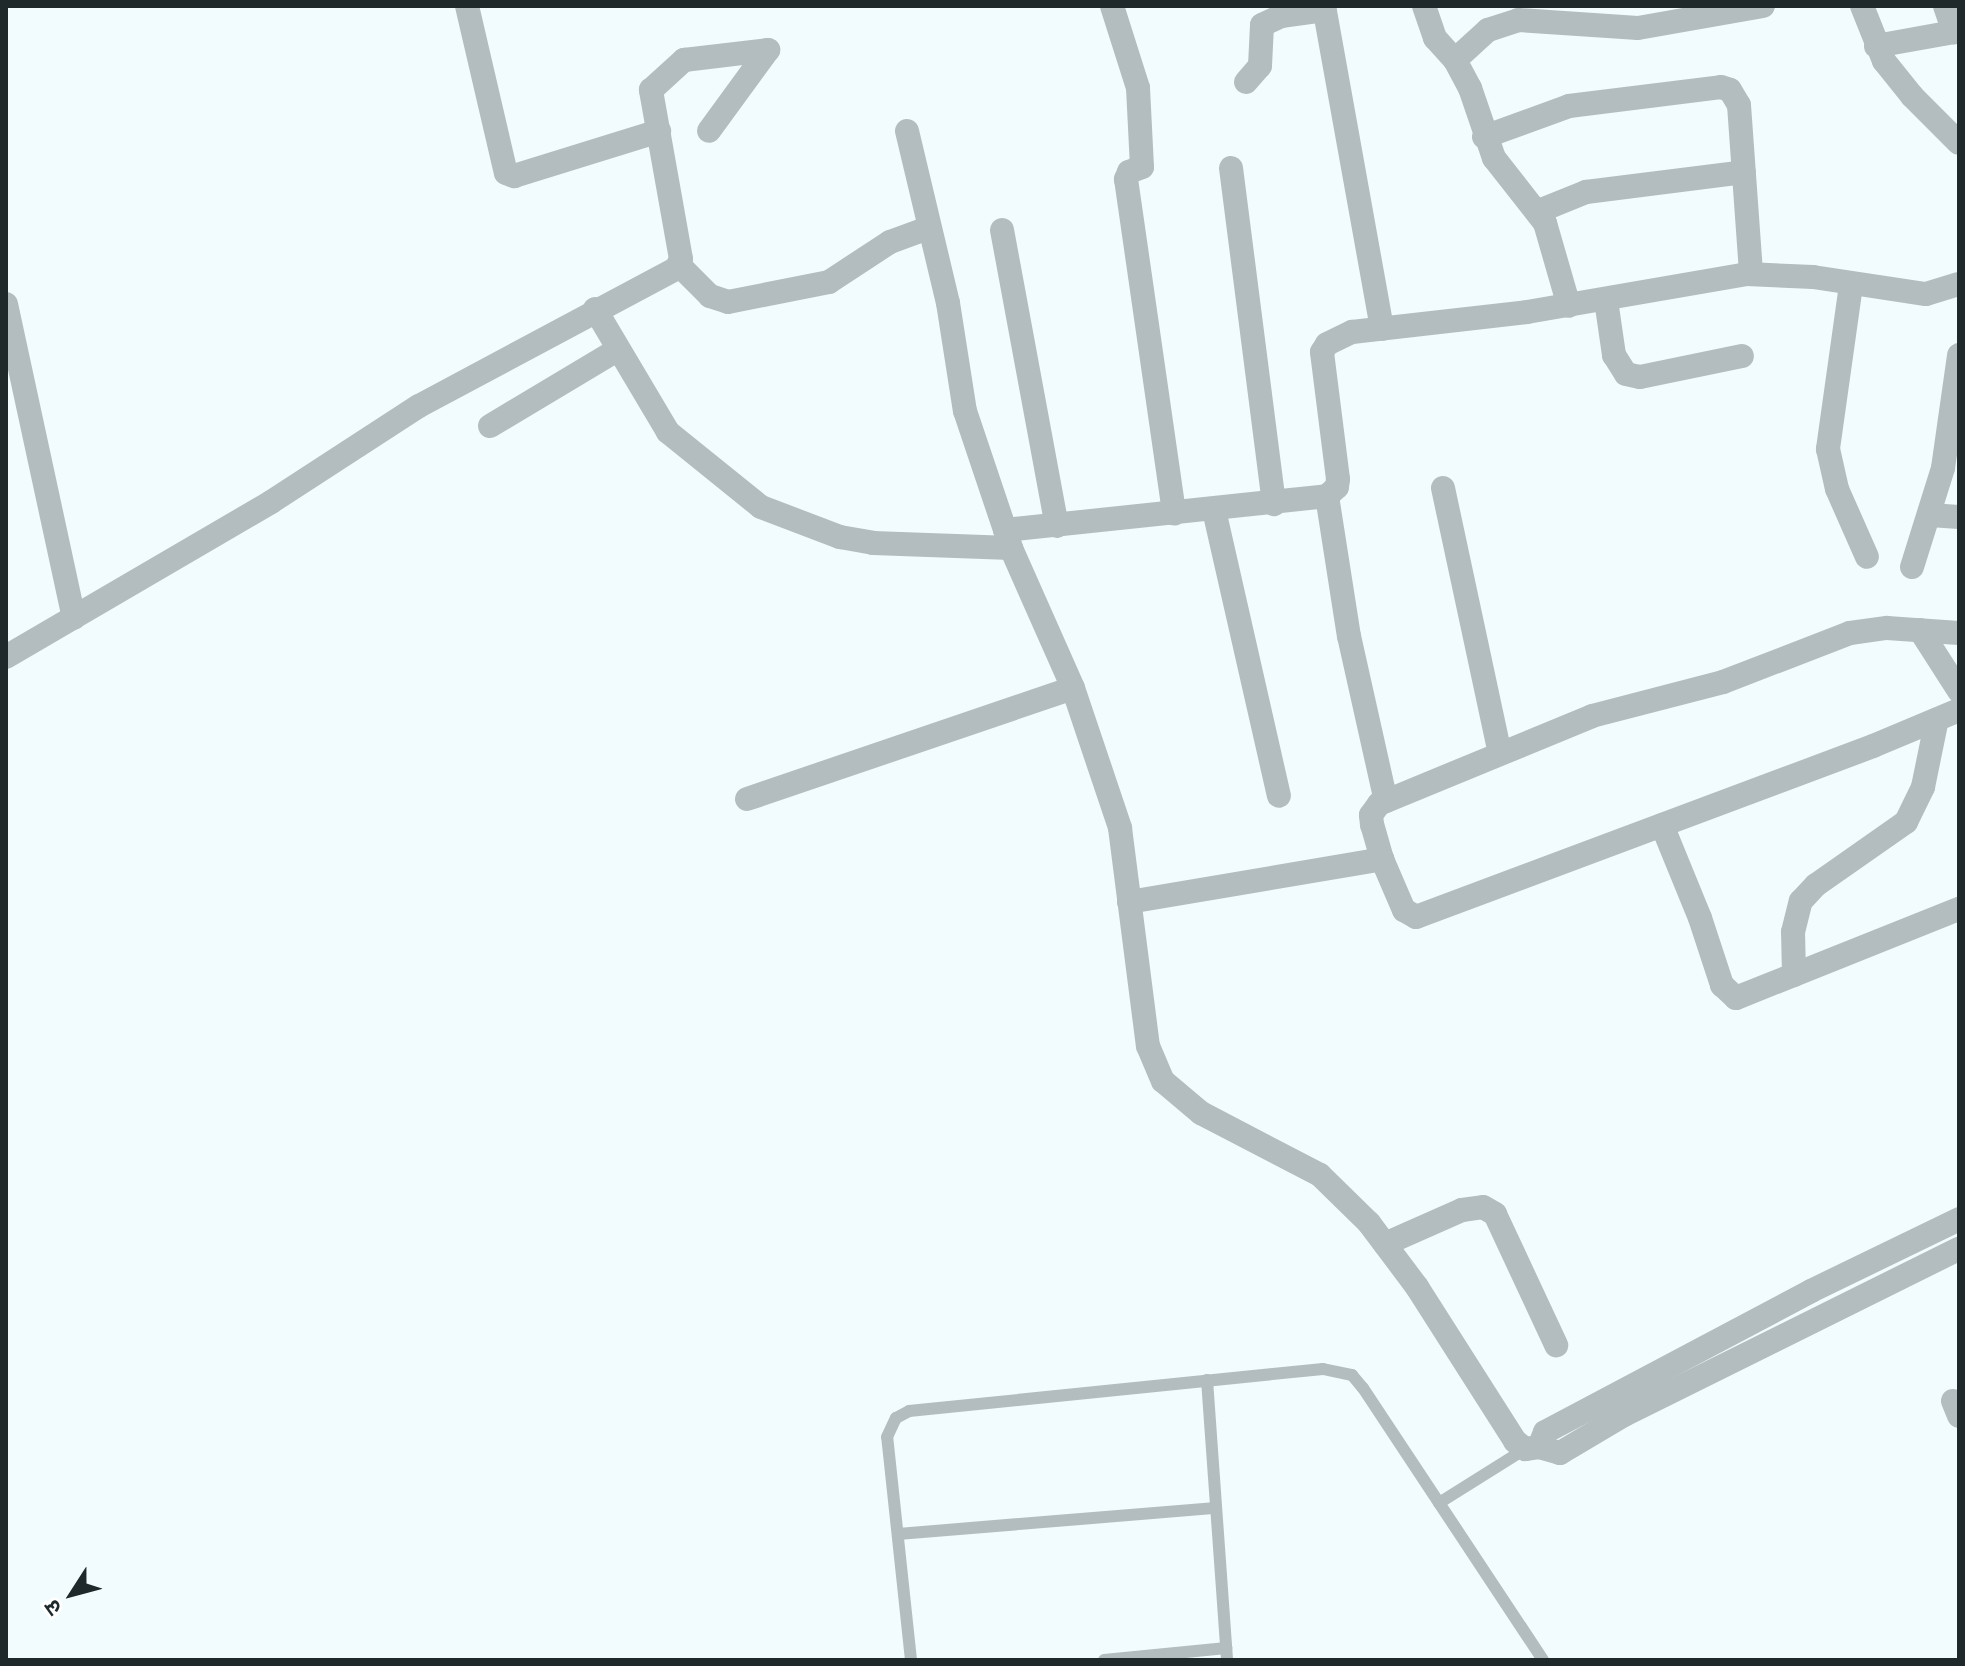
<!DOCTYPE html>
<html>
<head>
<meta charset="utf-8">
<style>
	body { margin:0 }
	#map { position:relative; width:1965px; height:1666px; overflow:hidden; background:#f2fcfe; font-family:Manrope,"Noto Sans Devanagari",sans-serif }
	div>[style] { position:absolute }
	.lane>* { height:12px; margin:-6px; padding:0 6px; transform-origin:6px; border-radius:6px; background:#b3bdc0 }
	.street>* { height:24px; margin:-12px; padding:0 12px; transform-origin:12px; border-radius:12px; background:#b3bdc0 }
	span { translate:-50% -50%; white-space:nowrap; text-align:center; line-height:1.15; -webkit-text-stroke:6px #fff; paint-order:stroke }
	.frame { position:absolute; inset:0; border:8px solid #1f282b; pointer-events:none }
	.north { position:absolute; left:32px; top:1554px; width:80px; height:80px; -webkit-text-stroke:6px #fff; paint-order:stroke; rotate:234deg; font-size:22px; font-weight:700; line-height:32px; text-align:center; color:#1f282b }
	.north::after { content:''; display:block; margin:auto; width:28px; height:36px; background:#1f282b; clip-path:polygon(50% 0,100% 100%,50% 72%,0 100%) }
</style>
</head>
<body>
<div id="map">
	<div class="lane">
		<i style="left:1207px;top:1380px;width:281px;rotate:85.9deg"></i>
		<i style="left:1439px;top:1503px;width:102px;rotate:-32.1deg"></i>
		<i style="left:898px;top:1534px;width:319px;rotate:-4.7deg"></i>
		<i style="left:911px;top:1660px;width:224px;rotate:-96.1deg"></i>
		<i style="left:887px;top:1437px;width:21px;rotate:-65deg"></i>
		<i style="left:896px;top:1418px;width:15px;rotate:-28deg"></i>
		<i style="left:909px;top:1411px;width:416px;rotate:-5.8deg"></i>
		<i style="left:1323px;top:1369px;width:30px;rotate:12deg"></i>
		<i style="left:1352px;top:1375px;width:17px;rotate:50deg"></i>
		<i style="left:1363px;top:1388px;width:326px;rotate:56.5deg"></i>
		<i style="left:1104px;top:1660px;width:123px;rotate:-5.6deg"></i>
	</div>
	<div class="street">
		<i style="left:467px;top:6px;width:171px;rotate:76.9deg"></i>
		<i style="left:506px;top:173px;width:9px;rotate:21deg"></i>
		<i style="left:514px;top:176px;width:152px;rotate:-17.2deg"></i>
		<i style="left:1112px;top:6px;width:86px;rotate:72.4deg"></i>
		<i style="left:1138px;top:88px;width:79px;rotate:87.1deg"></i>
		<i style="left:1142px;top:167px;width:14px;rotate:159deg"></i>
		<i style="left:1129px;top:172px;width:8px;rotate:113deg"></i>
		<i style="left:1126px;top:179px;width:338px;rotate:81.8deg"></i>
		<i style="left:1324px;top:6px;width:328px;rotate:79.8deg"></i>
		<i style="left:1424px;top:6px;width:34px;rotate:71deg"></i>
		<i style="left:1435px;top:38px;width:30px;rotate:48deg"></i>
		<i style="left:1455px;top:60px;width:32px;rotate:62deg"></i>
		<i style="left:1470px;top:88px;width:74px;rotate:71.1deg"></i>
		<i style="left:1494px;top:158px;width:83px;rotate:51.9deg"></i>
		<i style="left:1545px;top:223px;width:86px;rotate:73.9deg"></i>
		<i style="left:1862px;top:6px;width:59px;rotate:68.2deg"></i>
		<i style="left:1884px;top:61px;width:45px;rotate:51.3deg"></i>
		<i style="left:1912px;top:96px;width:66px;rotate:45deg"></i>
		<i style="left:1945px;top:6px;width:28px;rotate:71deg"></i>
		<i style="left:1876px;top:46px;width:84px;rotate:-10.2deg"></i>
		<i style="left:1455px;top:60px;width:45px;rotate:-42.3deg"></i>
		<i style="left:1488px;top:30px;width:32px;rotate:-18deg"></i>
		<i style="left:1518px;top:20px;width:120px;rotate:3.8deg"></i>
		<i style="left:1638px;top:28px;width:127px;rotate:-10deg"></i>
		<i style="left:1246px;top:82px;width:21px;rotate:-49deg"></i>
		<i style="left:1260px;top:66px;width:41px;rotate:-87.2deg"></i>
		<i style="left:1262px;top:25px;width:21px;rotate:-25deg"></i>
		<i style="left:1281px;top:16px;width:44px;rotate:-7.8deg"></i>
		<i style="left:907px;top:131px;width:177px;rotate:76.6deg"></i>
		<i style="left:948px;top:303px;width:109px;rotate:81.1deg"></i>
		<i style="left:965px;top:411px;width:145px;rotate:71.4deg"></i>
		<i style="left:1011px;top:548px;width:153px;rotate:66.1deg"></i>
		<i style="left:1073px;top:688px;width:148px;rotate:71.4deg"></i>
		<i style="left:1120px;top:828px;width:220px;rotate:82.7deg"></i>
		<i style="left:1148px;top:1046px;width:38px;rotate:67deg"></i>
		<i style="left:1163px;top:1081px;width:50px;rotate:40.1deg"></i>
		<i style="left:1201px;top:1113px;width:134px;rotate:27.5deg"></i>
		<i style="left:1320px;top:1175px;width:69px;rotate:44.4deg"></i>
		<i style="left:1369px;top:1223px;width:80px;rotate:53.1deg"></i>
		<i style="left:1417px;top:1287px;width:183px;rotate:57.5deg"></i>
		<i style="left:1515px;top:1441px;width:13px;rotate:39deg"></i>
		<i style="left:1525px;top:1449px;width:14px;rotate:-8deg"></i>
		<i style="left:1539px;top:1447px;width:22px;rotate:16deg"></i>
		<i style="left:1560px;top:1453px;width:74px;rotate:-30.7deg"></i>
		<i style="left:1624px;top:1415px;width:374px;rotate:-26.4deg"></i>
		<i style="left:1484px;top:137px;width:90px;rotate:-20deg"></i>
		<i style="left:1569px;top:106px;width:153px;rotate:-7.1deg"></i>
		<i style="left:1721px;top:87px;width:9px;rotate:18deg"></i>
		<i style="left:1730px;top:90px;width:17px;rotate:59deg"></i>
		<i style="left:1739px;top:105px;width:169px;rotate:85.9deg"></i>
		<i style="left:1231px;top:168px;width:339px;rotate:82.7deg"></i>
		<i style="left:1539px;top:211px;width:51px;rotate:-22deg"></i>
		<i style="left:1586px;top:192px;width:159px;rotate:-7.2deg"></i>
		<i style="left:1002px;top:230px;width:301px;rotate:79.5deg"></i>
		<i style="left:679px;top:265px;width:44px;rotate:45deg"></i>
		<i style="left:710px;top:296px;width:19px;rotate:18deg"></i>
		<i style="left:728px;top:302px;width:103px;rotate:-11.2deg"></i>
		<i style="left:829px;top:282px;width:73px;rotate:-33.3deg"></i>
		<i style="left:890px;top:242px;width:40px;rotate:-20.2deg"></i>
		<i style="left:1851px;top:285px;width:166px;rotate:98deg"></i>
		<i style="left:1828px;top:449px;width:41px;rotate:77.3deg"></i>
		<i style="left:1837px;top:489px;width:74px;rotate:66.2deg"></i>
		<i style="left:1606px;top:300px;width:56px;rotate:81.7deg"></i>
		<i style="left:1614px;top:355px;width:22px;rotate:58deg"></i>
		<i style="left:1626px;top:374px;width:14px;rotate:12deg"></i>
		<i style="left:1640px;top:377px;width:104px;rotate:-11.6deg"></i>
		<i style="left:6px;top:304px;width:321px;rotate:77.8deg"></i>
		<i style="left:595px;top:309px;width:143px;rotate:59.3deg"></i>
		<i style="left:668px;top:432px;width:119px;rotate:38.9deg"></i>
		<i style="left:761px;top:507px;width:85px;rotate:20.8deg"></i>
		<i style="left:840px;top:537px;width:34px;rotate:10deg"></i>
		<i style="left:873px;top:543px;width:138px;rotate:2.1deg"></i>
		<i style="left:490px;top:426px;width:148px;rotate:-30.9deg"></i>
		<i style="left:1443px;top:488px;width:271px;rotate:77.9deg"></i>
		<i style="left:1327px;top:496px;width:142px;rotate:81.1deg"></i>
		<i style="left:1349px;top:636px;width:169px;rotate:77.4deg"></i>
		<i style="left:1214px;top:510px;width:293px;rotate:77.2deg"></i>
		<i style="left:1930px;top:515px;width:29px;rotate:4deg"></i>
		<i style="left:1005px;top:530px;width:324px;rotate:-6deg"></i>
		<i style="left:1327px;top:496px;width:13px;rotate:-42deg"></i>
		<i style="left:1337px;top:487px;width:8px;rotate:-83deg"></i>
		<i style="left:1338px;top:479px;width:128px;rotate:-97.2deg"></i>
		<i style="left:1322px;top:352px;width:9px;rotate:-58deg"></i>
		<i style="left:1327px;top:344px;width:28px;rotate:-26deg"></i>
		<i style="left:1352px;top:332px;width:176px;rotate:-6.5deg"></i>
		<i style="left:1527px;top:312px;width:222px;rotate:-9.8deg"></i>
		<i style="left:1746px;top:274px;width:67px;rotate:2.6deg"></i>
		<i style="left:1813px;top:277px;width:114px;rotate:8.6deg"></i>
		<i style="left:1926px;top:294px;width:34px;rotate:-17deg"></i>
		<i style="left:1912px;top:567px;width:104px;rotate:-72.6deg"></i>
		<i style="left:1943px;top:468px;width:114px;rotate:-81.9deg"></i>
		<i style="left:1920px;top:630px;width:72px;rotate:57.4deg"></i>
		<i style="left:6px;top:657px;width:307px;rotate:-30.3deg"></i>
		<i style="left:271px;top:502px;width:176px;rotate:-33deg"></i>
		<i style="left:419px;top:406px;width:291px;rotate:-28.1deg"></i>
		<i style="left:676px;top:269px;width:11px;rotate:-63deg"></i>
		<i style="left:681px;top:259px;width:172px;rotate:-100.1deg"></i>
		<i style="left:651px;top:90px;width:45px;rotate:-42.3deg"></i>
		<i style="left:684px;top:60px;width:85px;rotate:-6.8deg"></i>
		<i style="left:768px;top:50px;width:100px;rotate:126.1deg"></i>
		<i style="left:747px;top:799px;width:344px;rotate:-18.8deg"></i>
		<i style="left:1662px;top:825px;width:100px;rotate:67.8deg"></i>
		<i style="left:1700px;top:918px;width:71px;rotate:71.8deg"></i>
		<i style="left:1722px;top:985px;width:19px;rotate:43deg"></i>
		<i style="left:1736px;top:998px;width:240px;rotate:-21.8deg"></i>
		<i style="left:1382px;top:859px;width:35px;rotate:-106deg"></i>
		<i style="left:1372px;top:825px;width:10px;rotate:-96deg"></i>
		<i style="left:1371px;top:815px;width:14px;rotate:-54deg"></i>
		<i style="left:1379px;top:804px;width:230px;rotate:-22.4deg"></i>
		<i style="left:1592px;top:716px;width:135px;rotate:-14.5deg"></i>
		<i style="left:1723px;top:682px;width:136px;rotate:-21.1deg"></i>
		<i style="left:1850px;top:633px;width:37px;rotate:-8deg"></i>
		<i style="left:1887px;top:628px;width:72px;rotate:4deg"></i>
		<i style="left:1129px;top:902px;width:257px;rotate:-9.6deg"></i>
		<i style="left:1382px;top:859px;width:56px;rotate:66.7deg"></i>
		<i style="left:1404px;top:910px;width:14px;rotate:30deg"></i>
		<i style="left:1416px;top:917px;width:488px;rotate:-20.5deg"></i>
		<i style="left:1873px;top:746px;width:93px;rotate:-22.7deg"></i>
		<i style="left:1794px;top:975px;width:43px;rotate:-91.3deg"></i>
		<i style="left:1793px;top:932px;width:32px;rotate:-76deg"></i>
		<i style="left:1801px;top:901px;width:22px;rotate:-47deg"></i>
		<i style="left:1816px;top:885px;width:110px;rotate:-35deg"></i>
		<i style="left:1906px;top:822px;width:39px;rotate:-64deg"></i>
		<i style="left:1923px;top:787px;width:69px;rotate:-78.4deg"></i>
		<i style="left:1385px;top:1244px;width:84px;rotate:-23.8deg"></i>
		<i style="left:1462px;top:1210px;width:21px;rotate:-8deg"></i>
		<i style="left:1483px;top:1207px;width:14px;rotate:30deg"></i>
		<i style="left:1495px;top:1214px;width:145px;rotate:65deg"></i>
		<i style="left:1953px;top:1401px;width:16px;rotate:68deg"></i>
		<i style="left:1539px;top:1447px;width:16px;rotate:-68deg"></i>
		<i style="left:1545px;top:1432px;width:301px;rotate:-27.9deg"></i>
		<i style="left:1811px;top:1291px;width:165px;rotate:-25.9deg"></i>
	</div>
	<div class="frame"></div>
	<div class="north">उ</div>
</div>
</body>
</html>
